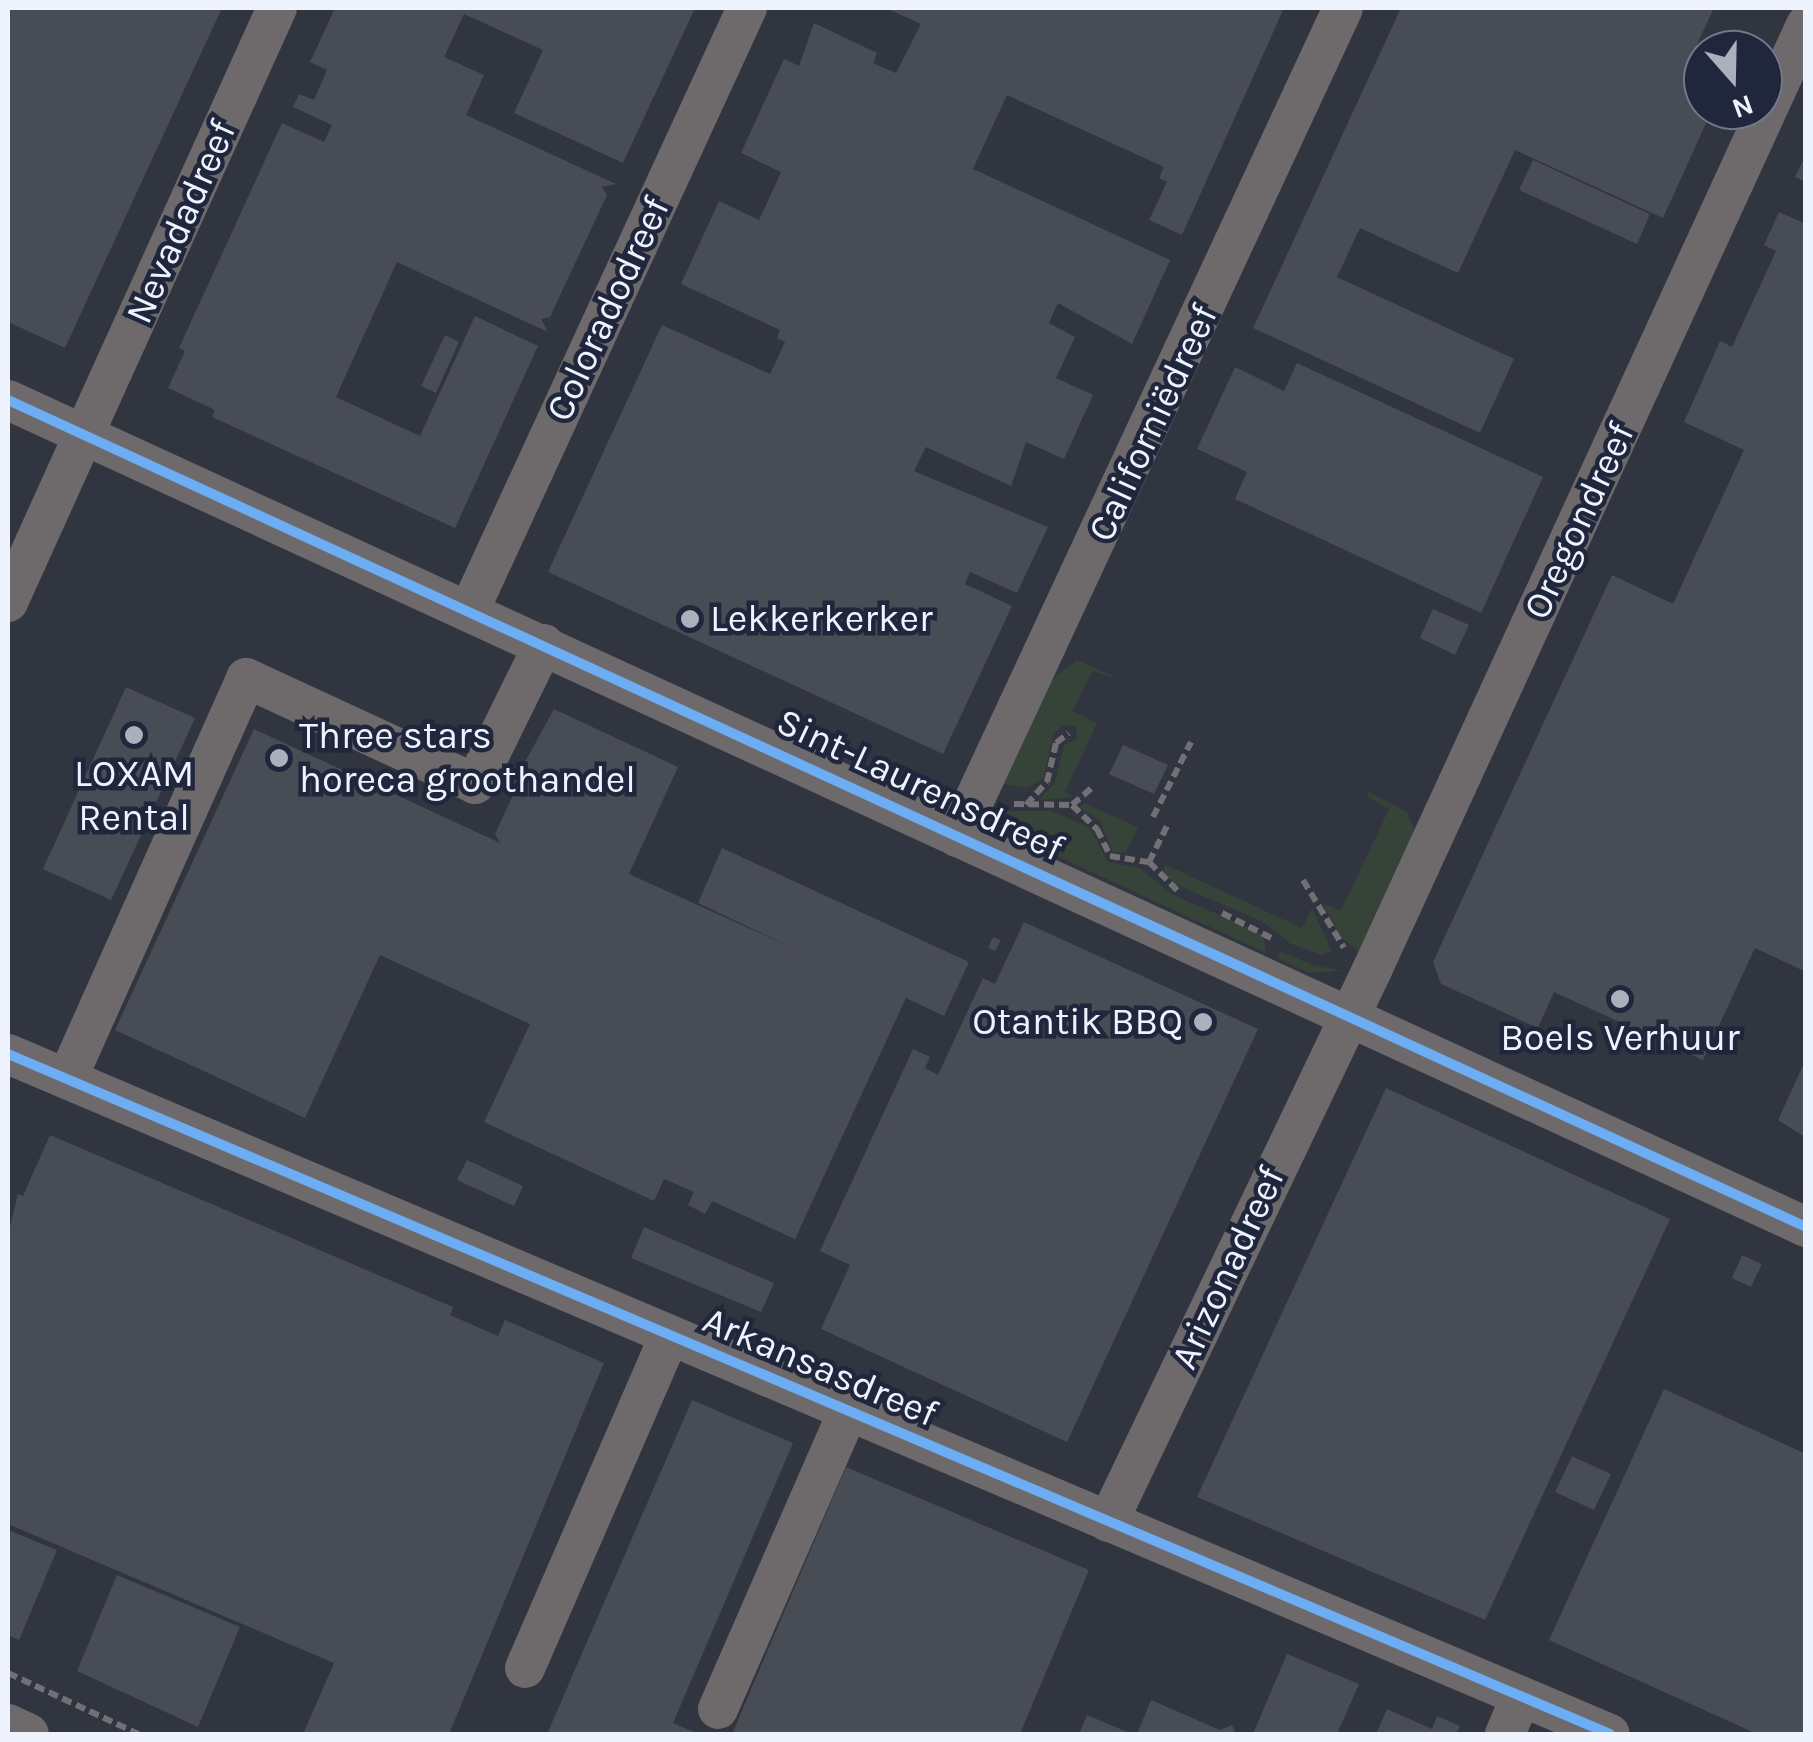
<!DOCTYPE html>
<html>
<head>
<meta charset="utf-8">
<style>
	body { margin:0 }
	#map { position:relative; width:1813px; height:1742px; overflow:hidden; background:#303540; font-family:Karla,sans-serif }
	div>[style] { position:absolute }
	.green>* { inset:0; background:#354339 }
	.building>* { inset:0; background:#484c55 }
	.path>* { height:6px; margin-top:-3px; transform-origin:0; background:repeating-linear-gradient(90deg,#727075 0 10px,transparent 0 15px) }
	.minor>* { height:40px; margin:-20px; padding:0 20px; transform-origin:20px; border-radius:20px; background:#6e6a6c }
	.cycleway>* { height:10px; margin:-5px; padding:0 5px; transform-origin:5px; border-radius:5px; background:#6dadf4 }
	.dots>* { width:28px; height:28px; translate:-50% -50%; box-sizing:border-box; border:5px solid #20273c; border-radius:50% }
	span { translate:-50% -50%; white-space:nowrap; text-align:center; line-height:1.15; -webkit-text-stroke:9px #20273c; paint-order:stroke }
	.street-label { font-size:38px; color:#eef3fe }
	.poi-label { font-size:38px; color:#eef3fe }
	.left { translate:0 -50%; text-align:left }
	.right { translate:-100% -50%; text-align:right }
	.frame { position:absolute; inset:0; border:10px solid #eef3fe; pointer-events:none }
	.north { position:absolute; left:1683px; top:30px; width:100px; height:100px; box-sizing:border-box; background:#20273c; border:2px solid #72798a; border-radius:50%; rotate:160deg; font-size:28px; font-weight:700; line-height:40px; text-align:center; color:#eef3fe }
	.north::after { content:''; display:block; margin:auto; width:35px; height:45px; background:#acb0bc; clip-path:polygon(50% 0,100% 100%,50% 72%,0 100%) }
</style>
</head>
<body>
<div id="map">
	<div class="green">
		<i style="clip-path:polygon(1077px 660px,1119px 679px,1092px 671px,1073px 711px,1097px 723px,1065px 792px,1073px 797px,1039px 800px,1055px 782px,1064px 745px,1077px 739px,1076px 727px,1064px 725px,1054px 733px,1043px 779px,1027px 788px,1003px 784px,1051px 680px)"></i>
		<i style="clip-path:polygon(1368px 791px,1407px 812px,1416px 833px,1362px 954px,1339px 936px,1323px 904px,1341px 910px,1389px 809px,1367px 797px)"></i>
		<i style="clip-path:polygon(1084px 803px,1138px 827px,1126px 852px,1113px 852px,1100px 821px,1080px 808px)"></i>
		<i style="clip-path:polygon(1051px 811px,1089px 827px,1108px 862px,1140px 868px,1171px 894px,1263px 934px,1266px 953px,1016px 837px,999px 811px)"></i>
		<i style="clip-path:polygon(1166px 865px,1302px 928px,1312px 908px,1332px 951px,1322px 955px,1291px 944px,1263px 922px,1177px 885px,1163px 872px)"></i>
		<i style="clip-path:polygon(1280px 951px,1313px 965px,1343px 971px,1310px 973px,1277px 958px)"></i>
	</div>
	<div class="building">
		<i style="clip-path:polygon(8px 8px,222px 8px,65px 348px,8px 322px)"></i>
		<i style="clip-path:polygon(335px 8px,695px 8px,623px 163px,514px 113px,543px 50px,464px 14px,444px 57px,484px 75px,466px 115px,616px 184px,602px 187px,607px 195px,550px 317px,541px 319px,548px 332px,397px 262px,336px 397px,420px 436px,475px 316px,538px 346px,455px 528px,212px 417px,215px 410px,168px 388px,185px 351px,179px 348px,282px 123px,324px 142px,332px 125px,293px 107px,299px 94px,314px 100px,327px 70px,310px 62px)"></i>
		<i style="clip-path:polygon(886px 8px,1284px 8px,1182px 235px,1149px 220px,1167px 182px,1159px 178px,1164px 167px,1007px 95px,973px 169px,1170px 260px,1132px 344px,1058px 303px,1049px 323px,1075px 337px,1056px 378px,1093px 395px,1064px 459px,1026px 442px,1011px 486px,926px 447px,914px 471px,1048px 527px,1017px 593px,970px 572px,965px 584px,1012px 606px,943px 754px,548px 572px,662px 325px,770px 374px,785px 342px,777px 338px,780px 330px,681px 284px,719px 201px,759px 220px,781px 172px,741px 153px,784px 59px,799px 66px,814px 23px,877px 53px,873px 63px,896px 73px,921px 24px)"></i>
		<i style="clip-path:polygon(1401px 8px,1714px 8px,1693px 53px,1703px 57px,1698px 83px,1703px 110px,1712px 110px,1663px 218px,1515px 150px,1458px 273px,1360px 228px,1337px 277px,1514px 359px,1480px 433px,1253px 328px)"></i>
		<i style="clip-path:polygon(1806px 155px,1806px 182px,1795px 177px)"></i>
		<i style="clip-path:polygon(1533px 160px,1650px 214px,1637px 244px,1519px 190px)"></i>
		<i style="clip-path:polygon(1779px 212px,1806px 224px,1806px 972px,1755px 948px,1703px 1060px,1554px 992px,1538px 1028px,1441px 984px,1433px 962px,1612px 575px,1673px 604px,1744px 450px,1684px 422px,1720px 341px,1732px 347px,1776px 251px,1764px 245px)"></i>
		<i style="clip-path:polygon(445px 335px,459px 342px,436px 393px,421px 386px)"></i>
		<i style="clip-path:polygon(1297px 363px,1543px 477px,1481px 613px,1235px 499px,1247px 472px,1197px 449px,1235px 367px,1284px 391px)"></i>
		<i style="clip-path:polygon(1433px 609px,1469px 625px,1455px 655px,1420px 638px)"></i>
		<i style="clip-path:polygon(126px 687px,195px 718px,111px 900px,43px 869px)"></i>
		<i style="clip-path:polygon(554px 709px,678px 767px,629px 874px,797px 950px,698px 903px,722px 848px,969px 962px,944px 1016px,906px 998px,795px 1239px,712px 1201px,705px 1214px,688px 1205px,694px 1192px,664px 1179px,654px 1201px,484px 1122px,530px 1024px,380px 955px,305px 1118px,115px 1030px,254px 729px,500px 843px,495px 834px,518px 784px,514px 782px)"></i>
		<i style="clip-path:polygon(1123px 745px,1168px 765px,1154px 794px,1109px 774px)"></i>
		<i style="clip-path:polygon(1024px 922px,1258px 1029px,1067px 1442px,821px 1329px,850px 1265px,820px 1251px,913px 1049px,930px 1057px,925px 1068px,938px 1075px,983px 978px,995px 984px)"></i>
		<i style="clip-path:polygon(993px 937px,1001px 940px,995px 951px,988px 948px)"></i>
		<i style="clip-path:polygon(1806px 1059px,1806px 1138px,1778px 1120px)"></i>
		<i style="clip-path:polygon(1386px 1088px,1670px 1219px,1485px 1620px,1197px 1497px)"></i>
		<i style="clip-path:polygon(50px 1135px,453px 1307px,450px 1315px,498px 1336px,505px 1320px,604px 1363px,449px 1734px,303px 1734px,334px 1663px,8px 1524px,8px 1234px,18px 1194px,23px 1196px)"></i>
		<i style="clip-path:polygon(467px 1160px,523px 1186px,514px 1206px,457px 1180px)"></i>
		<i style="clip-path:polygon(644px 1227px,774px 1283px,761px 1312px,631px 1258px)"></i>
		<i style="clip-path:polygon(1742px 1255px,1762px 1264px,1751px 1287px,1732px 1278px)"></i>
		<i style="clip-path:polygon(1664px 1389px,1806px 1454px,1806px 1734px,1757px 1734px,1549px 1640px)"></i>
		<i style="clip-path:polygon(692px 1400px,793px 1443px,673px 1723px,699px 1734px,547px 1734px)"></i>
		<i style="clip-path:polygon(1572px 1456px,1611px 1474px,1594px 1510px,1555px 1492px)"></i>
		<i style="clip-path:polygon(846px 1467px,1089px 1570px,1020px 1734px,732px 1734px)"></i>
		<i style="clip-path:polygon(8px 1530px,57px 1550px,19px 1640px,8px 1635px)"></i>
		<i style="clip-path:polygon(117px 1575px,240px 1627px,198px 1727px,77px 1671px)"></i>
		<i style="clip-path:polygon(1287px 1654px,1359px 1684px,1337px 1734px,1253px 1734px)"></i>
		<i style="clip-path:polygon(1151px 1700px,1220px 1730px,1232px 1725px,1236px 1734px,1137px 1734px)"></i>
		<i style="clip-path:polygon(1387px 1709px,1432px 1729px,1437px 1716px,1460px 1726px,1456px 1734px,1376px 1734px)"></i>
		<i style="clip-path:polygon(1087px 1715px,1132px 1734px,1079px 1734px)"></i>
	</div>
	<div class="path">
		<i style="left:1014px;top:804px;width:58px;rotate:1deg"></i>
		<i style="left:1072px;top:805px;width:35px;rotate:44deg"></i>
		<i style="left:1097px;top:829px;width:30px;rotate:64deg"></i>
		<i style="left:1110px;top:856px;width:39px;rotate:9deg"></i>
		<i style="left:1149px;top:862px;width:44px;rotate:45deg"></i>
		<i style="left:1026px;top:805px;width:31px;rotate:-48deg"></i>
		<i style="left:1047px;top:782px;width:40px;rotate:-77deg"></i>
		<i style="left:1056px;top:743px;width:16px;rotate:-38deg"></i>
		<i style="left:1072px;top:805px;width:28px;rotate:-41deg"></i>
		<i style="left:1153px;top:817px;width:84px;rotate:-63.1deg"></i>
		<i style="left:1149px;top:862px;width:42px;rotate:-63.4deg"></i>
		<i style="left:1303px;top:880px;width:79px;rotate:58.9deg"></i>
		<i style="left:1222px;top:913px;width:57px;rotate:27deg"></i>
		<i style="left:8px;top:1673px;width:144px;rotate:25.1deg"></i>
	</div>
	<div class="minor">
		<i style="left:8px;top:400px;width:1979px;rotate:24.7deg"></i>
		<i style="left:8px;top:602px;width:652px;rotate:-65.64deg"></i>
		<i style="left:469px;top:611px;width:664px;rotate:-65.25deg"></i>
		<i style="left:957px;top:837px;width:914px;rotate:-65.03deg"></i>
		<i style="left:8px;top:1054px;width:1740px;rotate:23deg"></i>
		<i style="left:67px;top:1079px;width:439px;rotate:-65.9deg"></i>
		<i style="left:246px;top:678px;width:252px;rotate:24.8deg"></i>
		<i style="left:475px;top:784px;width:156px;rotate:-63.8deg"></i>
		<i style="left:1108px;top:1522px;width:612px;rotate:-64.44deg"></i>
		<i style="left:1372px;top:970px;width:1040px;rotate:-65.33deg"></i>
		<i style="left:525px;top:1668px;width:363px;rotate:-66.5deg"></i>
		<i style="left:718px;top:1709px;width:325px;rotate:-66.4deg"></i>
		<i style="left:8px;top:1724px;width:23px;rotate:25deg"></i>
		<i style="left:1505px;top:1734px;width:40px;rotate:-66.6deg"></i>
	</div>
	<div class="cycleway">
		<i style="left:8px;top:400px;width:1979px;rotate:24.7deg"></i>
		<i style="left:8px;top:1054px;width:1740px;rotate:23deg"></i>
	</div>
	<div class="dots">
		<i style="left:690px;top:619px;background:#acb0bc"></i>
		<i style="left:134px;top:735px;background:#acb0bc"></i>
		<i style="left:279px;top:758px;background:#acb0bc"></i>
		<i style="left:1620px;top:999px;background:#acb0bc"></i>
		<i style="left:1203px;top:1022px;background:#acb0bc"></i>
	</div>
	<div class="street-label">
		<span style="left:181px;top:222px;rotate:-66deg">Nevadadreef</span>
		<span style="left:608px;top:309px;rotate:-65deg">Coloradodreef</span>
		<span style="left:1153px;top:423px;rotate:-65deg">Californiëdreef</span>
		<span style="left:1579px;top:521px;rotate:-65deg">Oregondreef</span>
		<span style="left:920px;top:785px;rotate:25deg">Sint-Laurensdreef</span>
		<span style="left:1228px;top:1268px;rotate:-65deg">Arizonadreef</span>
		<span style="left:820px;top:1367px;rotate:23deg">Arkansasdreef</span>
	</div>
	<div class="poi-label">
		<span class="left" style="left:710px;top:619px">Lekkerkerker</span>
		<span class="left" style="left:299px;top:758px">Three stars<br>horeca groothandel</span>
		<span style="left:134px;top:796px">LOXAM<br>Rental</span>
		<span class="right" style="left:1183px;top:1022px">Otantik BBQ</span>
		<span style="left:1620px;top:1038px">Boels Verhuur</span>
	</div>
	<div class="frame"></div>
	<div class="north">N</div>
</div>
</body>
</html>
